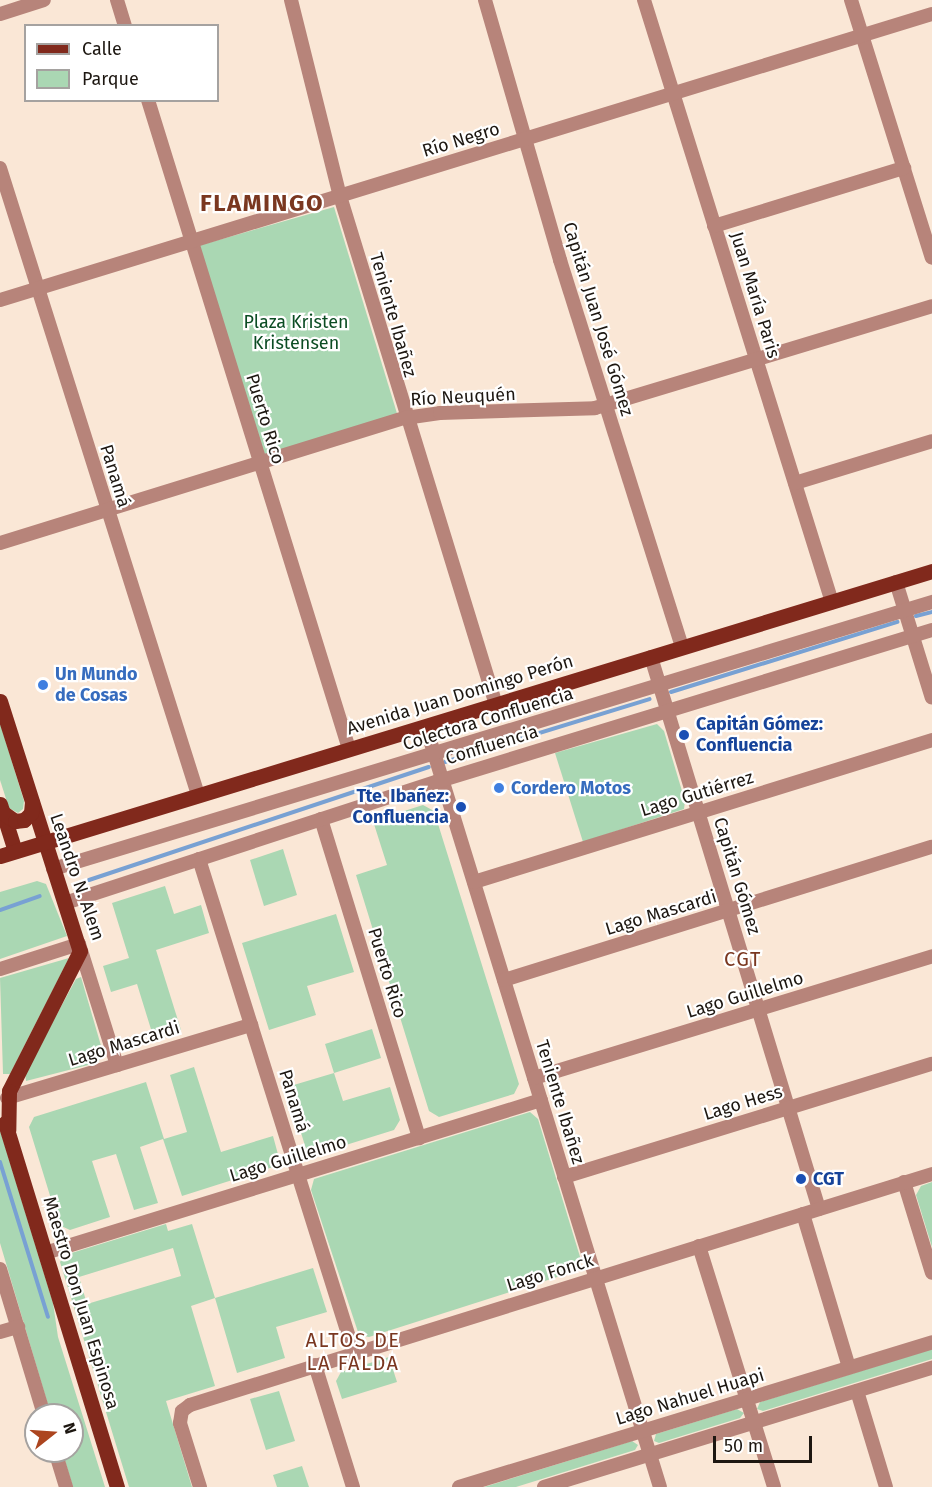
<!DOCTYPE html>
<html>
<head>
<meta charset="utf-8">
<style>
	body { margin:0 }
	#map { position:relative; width:932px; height:1487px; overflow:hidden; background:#fae7d6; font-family:"Fira Sans",sans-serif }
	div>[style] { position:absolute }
	.green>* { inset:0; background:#aad7b3 }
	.stream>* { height:4px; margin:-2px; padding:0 2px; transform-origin:2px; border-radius:2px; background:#78a1d3 }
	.minor>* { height:14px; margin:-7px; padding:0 7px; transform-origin:7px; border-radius:7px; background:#b7847a }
	.major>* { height:15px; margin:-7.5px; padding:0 7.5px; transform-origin:7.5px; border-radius:7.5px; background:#81291c }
	.dots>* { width:16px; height:16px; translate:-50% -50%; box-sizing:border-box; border:3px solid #fff; border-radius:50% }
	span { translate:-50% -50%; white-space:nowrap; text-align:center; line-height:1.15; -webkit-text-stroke:4.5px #fff; paint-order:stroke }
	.street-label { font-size:18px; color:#1d1711 }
	.park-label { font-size:18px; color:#0b4c23 }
	.shop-label { font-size:18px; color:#366cbe; font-weight:700 }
	.left { translate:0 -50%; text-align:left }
	.transit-label { font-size:18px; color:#164399; font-weight:700 }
	.right { translate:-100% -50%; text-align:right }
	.neighbourhood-label { font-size:20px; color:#7a3720; letter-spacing:1.5px }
	.district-label { font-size:24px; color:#7a3720; font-weight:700; letter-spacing:1.5px }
	.legend { position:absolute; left:24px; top:24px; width:195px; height:78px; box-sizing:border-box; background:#fff; border:2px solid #a5a2a0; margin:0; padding:8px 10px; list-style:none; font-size:18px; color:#1d1711 }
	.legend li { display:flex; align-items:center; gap:12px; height:30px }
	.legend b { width:30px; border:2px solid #a5a2a0 }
	.north { position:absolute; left:24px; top:1403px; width:60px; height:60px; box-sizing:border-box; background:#fff; border:2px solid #a5a2a0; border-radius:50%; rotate:73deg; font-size:16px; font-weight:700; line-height:24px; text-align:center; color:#1d1711 }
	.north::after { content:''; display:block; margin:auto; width:21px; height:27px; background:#ac451f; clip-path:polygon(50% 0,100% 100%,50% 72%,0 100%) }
	.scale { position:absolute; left:713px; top:1436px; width:99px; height:27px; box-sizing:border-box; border:3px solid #1d1711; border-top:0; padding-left:8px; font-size:18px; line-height:21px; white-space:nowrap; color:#1d1711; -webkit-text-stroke:4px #fff; paint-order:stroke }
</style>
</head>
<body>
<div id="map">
	<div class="green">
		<i style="clip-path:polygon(334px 207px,399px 420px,260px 463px,194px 247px)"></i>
		<i style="clip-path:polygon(0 723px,24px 801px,23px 809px,18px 813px,9px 808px,0 780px)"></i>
		<i style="clip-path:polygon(657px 724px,664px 731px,685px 801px,684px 809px,583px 842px,555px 753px)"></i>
		<i style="clip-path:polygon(423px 805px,434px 811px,519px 1084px,514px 1094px,439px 1117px,429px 1111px,356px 875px,387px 865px,373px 821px)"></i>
		<i style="clip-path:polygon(283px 849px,297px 895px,264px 906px,250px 860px)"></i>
		<i style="clip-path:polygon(37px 881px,46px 884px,67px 936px,0 959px,0 892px)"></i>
		<i style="clip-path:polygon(165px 886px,174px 914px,201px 905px,209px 933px,156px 950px,181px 1030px,154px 1039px,137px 984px,111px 992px,103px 966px,129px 958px,112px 903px)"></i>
		<i style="clip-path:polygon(336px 914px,354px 972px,307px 986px,316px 1015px,269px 1030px,242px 943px)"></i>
		<i style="clip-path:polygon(69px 958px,10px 1074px,3px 1074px,0 978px)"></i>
		<i style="clip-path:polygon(81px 977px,104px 1056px,96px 1063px,26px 1081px,25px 1073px,76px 979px)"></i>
		<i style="clip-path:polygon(372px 1029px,381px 1058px,334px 1073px,343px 1101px,390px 1087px,400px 1120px,394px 1130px,317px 1154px,306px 1149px,287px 1087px,334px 1073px,325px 1044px)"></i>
		<i style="clip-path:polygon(194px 1067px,221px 1152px,273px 1136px,279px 1158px,273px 1167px,182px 1196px,163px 1139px,140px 1147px,158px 1203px,134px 1210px,116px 1154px,92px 1161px,110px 1217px,70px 1230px,59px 1225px,29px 1127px,34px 1117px,146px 1082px,164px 1139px,187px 1132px,170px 1075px)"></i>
		<i style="clip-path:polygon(530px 1112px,538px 1119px,581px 1260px,579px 1270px,369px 1337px,359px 1335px,311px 1190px,314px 1179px)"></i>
		<i style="clip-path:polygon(0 1130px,53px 1303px,58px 1337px,105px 1487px,73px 1487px,62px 1451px,72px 1451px,72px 1415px,51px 1415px,0 1243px)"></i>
		<i style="clip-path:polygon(932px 1182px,932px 1247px,916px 1195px,921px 1186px)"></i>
		<i style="clip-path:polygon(evenodd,166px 1224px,168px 1231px,192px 1224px,215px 1298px,313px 1268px,327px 1312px,276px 1327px,285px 1358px,237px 1373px,215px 1298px,191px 1306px,215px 1386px,166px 1401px,192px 1487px,129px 1487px,60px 1262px,65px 1255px,166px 1224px,173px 1248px,181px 1276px,87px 1304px,79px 1277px,173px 1248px)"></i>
		<i style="clip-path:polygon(932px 1349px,932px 1359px,763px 1411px,757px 1409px,760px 1402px)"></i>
		<i style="clip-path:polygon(389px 1357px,397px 1382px,342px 1399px,336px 1381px,341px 1372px)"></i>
		<i style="clip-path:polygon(279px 1391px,295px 1441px,266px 1450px,250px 1399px)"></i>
		<i style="clip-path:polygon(737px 1409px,744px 1413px,740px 1418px,659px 1443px,654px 1441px,656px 1434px)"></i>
		<i style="clip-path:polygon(632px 1441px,638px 1445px,635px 1450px,516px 1487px,484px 1487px)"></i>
		<i style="clip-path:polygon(302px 1466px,309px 1487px,277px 1487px,273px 1475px)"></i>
	</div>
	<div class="stream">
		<i style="left:916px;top:616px;width:16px;rotate:-14deg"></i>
		<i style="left:671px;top:692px;width:237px;rotate:-17.2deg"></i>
		<i style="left:445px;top:762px;width:214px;rotate:-17.1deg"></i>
		<i style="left:89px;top:880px;width:358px;rotate:-18.4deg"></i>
		<i style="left:0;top:910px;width:42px;rotate:-19.3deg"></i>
		<i style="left:0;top:1162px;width:162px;rotate:72.8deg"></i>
	</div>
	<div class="minor">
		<i style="left:117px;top:0;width:27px;rotate:73deg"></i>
		<i style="left:291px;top:0;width:202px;rotate:76deg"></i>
		<i style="left:340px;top:196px;width:532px;rotate:72.96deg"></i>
		<i style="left:485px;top:0;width:271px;rotate:73.9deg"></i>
		<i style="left:560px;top:260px;width:406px;rotate:72.5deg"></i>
		<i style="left:644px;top:0;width:631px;rotate:72.66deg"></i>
		<i style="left:851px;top:0;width:270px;rotate:72.6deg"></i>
		<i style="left:0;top:14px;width:46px;rotate:-17.7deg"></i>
		<i style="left:148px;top:100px;width:679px;rotate:72.79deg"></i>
		<i style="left:0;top:168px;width:658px;rotate:72.47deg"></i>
		<i style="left:714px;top:226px;width:199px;rotate:-17deg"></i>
		<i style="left:0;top:300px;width:975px;rotate:-17.06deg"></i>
		<i style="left:795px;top:483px;width:143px;rotate:-17deg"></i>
		<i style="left:0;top:543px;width:424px;rotate:-17.2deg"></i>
		<i style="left:405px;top:418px;width:35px;rotate:-8deg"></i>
		<i style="left:440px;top:413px;width:155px;rotate:-1.8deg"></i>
		<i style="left:595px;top:408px;width:352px;rotate:-16.8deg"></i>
		<i style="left:896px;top:582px;width:121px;rotate:72.8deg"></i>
		<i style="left:651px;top:657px;width:577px;rotate:73.07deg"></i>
		<i style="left:426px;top:727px;width:795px;rotate:72.89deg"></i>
		<i style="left:321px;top:819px;width:334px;rotate:72.9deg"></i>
		<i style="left:199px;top:859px;width:518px;rotate:72.58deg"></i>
		<i style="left:53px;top:869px;width:919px;rotate:-16.9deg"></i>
		<i style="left:474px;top:882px;width:480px;rotate:-17.2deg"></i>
		<i style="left:65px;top:903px;width:390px;rotate:-18.1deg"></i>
		<i style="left:436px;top:782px;width:519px;rotate:-17.04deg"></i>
		<i style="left:0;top:969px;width:83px;rotate:-17.6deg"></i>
		<i style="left:79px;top:944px;width:127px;rotate:72.6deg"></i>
		<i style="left:504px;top:980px;width:448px;rotate:-17.3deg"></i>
		<i style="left:534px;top:1078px;width:416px;rotate:-17deg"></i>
		<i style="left:7px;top:1098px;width:255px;rotate:-16.7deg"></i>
		<i style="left:564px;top:1177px;width:385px;rotate:-17.1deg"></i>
		<i style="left:904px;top:1182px;width:95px;rotate:72.9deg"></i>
		<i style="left:803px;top:1214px;width:160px;rotate:73.3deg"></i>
		<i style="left:699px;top:1246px;width:252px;rotate:72.7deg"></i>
		<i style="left:45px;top:1253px;width:519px;rotate:-17.14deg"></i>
		<i style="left:0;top:1269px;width:152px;rotate:73.2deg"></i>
		<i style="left:0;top:1332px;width:19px;rotate:-16deg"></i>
		<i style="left:315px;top:1365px;width:128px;rotate:72.7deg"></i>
		<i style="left:857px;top:1391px;width:100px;rotate:73.2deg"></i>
		<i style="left:55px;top:1451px;width:38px;rotate:73deg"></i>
		<i style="left:200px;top:1487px;width:67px;rotate:-107.4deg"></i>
		<i style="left:180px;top:1423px;width:12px;rotate:-81deg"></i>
		<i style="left:182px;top:1411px;width:10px;rotate:-37deg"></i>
		<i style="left:190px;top:1405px;width:777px;rotate:-17.29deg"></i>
		<i style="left:459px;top:1487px;width:495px;rotate:-17deg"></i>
		<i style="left:544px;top:1487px;width:406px;rotate:-17.1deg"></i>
	</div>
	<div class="major">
		<i style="left:0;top:701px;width:262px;rotate:72.3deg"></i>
		<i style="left:80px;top:951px;width:157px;rotate:116.9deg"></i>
		<i style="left:9px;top:1091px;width:39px;rotate:91deg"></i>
		<i style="left:0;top:804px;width:49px;rotate:72.3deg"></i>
		<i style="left:2px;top:812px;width:16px;rotate:35deg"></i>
		<i style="left:15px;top:821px;width:9px;rotate:-6deg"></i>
		<i style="left:24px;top:820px;width:10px;rotate:-45deg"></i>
		<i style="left:31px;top:813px;width:11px;rotate:-85deg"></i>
		<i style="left:0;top:856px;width:975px;rotate:-17deg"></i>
		<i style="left:5px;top:1123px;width:381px;rotate:72.9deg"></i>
	</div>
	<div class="dots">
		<i style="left:43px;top:685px;background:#3f7fe0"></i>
		<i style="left:684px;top:735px;background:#1a4fb4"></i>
		<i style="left:499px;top:788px;background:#3f7fe0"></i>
		<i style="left:461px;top:807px;background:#1a4fb4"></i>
		<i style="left:801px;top:1179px;background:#1a4fb4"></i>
	</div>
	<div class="street-label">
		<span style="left:461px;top:140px;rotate:-17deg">Río Negro</span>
		<span style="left:755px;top:295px;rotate:73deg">Juan María Paris</span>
		<span style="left:393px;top:315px;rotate:74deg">Teniente Ibañez</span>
		<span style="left:598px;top:319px;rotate:73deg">Capitán Juan José Gómez</span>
		<span style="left:463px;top:397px;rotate:-3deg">Río Neuquén</span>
		<span style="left:265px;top:419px;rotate:73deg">Puerto Rico</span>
		<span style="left:115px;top:476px;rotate:73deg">Panamá</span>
		<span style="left:460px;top:695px;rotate:-17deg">Avenida Juan Domingo Perón</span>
		<span style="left:488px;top:719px;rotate:-17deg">Colectora Confluencia</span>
		<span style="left:492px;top:745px;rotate:-17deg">Confluencia</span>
		<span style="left:697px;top:794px;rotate:-17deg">Lago Gutiérrez</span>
		<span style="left:737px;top:876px;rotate:73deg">Capitán Gómez</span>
		<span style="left:77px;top:877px;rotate:71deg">Leandro N. Alem</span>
		<span style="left:661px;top:913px;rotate:-17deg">Lago Mascardi</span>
		<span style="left:387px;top:973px;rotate:73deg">Puerto Rico</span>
		<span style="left:745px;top:995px;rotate:-17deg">Lago Guillelmo</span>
		<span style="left:124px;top:1044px;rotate:-17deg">Lago Mascardi</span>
		<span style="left:294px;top:1101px;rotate:73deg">Panamá</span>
		<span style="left:560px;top:1102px;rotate:73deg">Teniente Ibañez</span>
		<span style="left:743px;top:1103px;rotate:-17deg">Lago Hess</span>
		<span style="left:288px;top:1159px;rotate:-17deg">Lago Guillelmo</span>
		<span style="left:550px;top:1273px;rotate:-17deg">Lago Fonck</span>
		<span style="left:81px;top:1303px;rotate:73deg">Maestro Don Juan Espinosa</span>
		<span style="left:690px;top:1397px;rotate:-17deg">Lago Nahuel Huapi</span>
	</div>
	<div class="park-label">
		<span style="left:296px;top:333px">Plaza Kristen<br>Kristensen</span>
	</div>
	<div class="shop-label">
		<span class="left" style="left:55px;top:685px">Un Mundo<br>de Cosas</span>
		<span class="left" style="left:511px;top:788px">Cordero Motos</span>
	</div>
	<div class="transit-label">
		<span class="left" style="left:696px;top:735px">Capitán Gómez:<br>Confluencia</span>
		<span class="right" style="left:449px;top:807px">Tte. Ibañez:<br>Confluencia</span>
		<span class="left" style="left:813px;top:1179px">CGT</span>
	</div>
	<div class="neighbourhood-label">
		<span style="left:743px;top:959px">CGT</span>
		<span style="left:353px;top:1352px">ALTOS DE<br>LA FALDA</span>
	</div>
	<div class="district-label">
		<span style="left:262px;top:204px">FLAMINGO</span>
	</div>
	<ul class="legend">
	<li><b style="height:8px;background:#81291c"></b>Calle</li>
	<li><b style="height:16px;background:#aad7b3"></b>Parque</li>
	</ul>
	<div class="north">N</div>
	<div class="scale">50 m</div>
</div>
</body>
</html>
